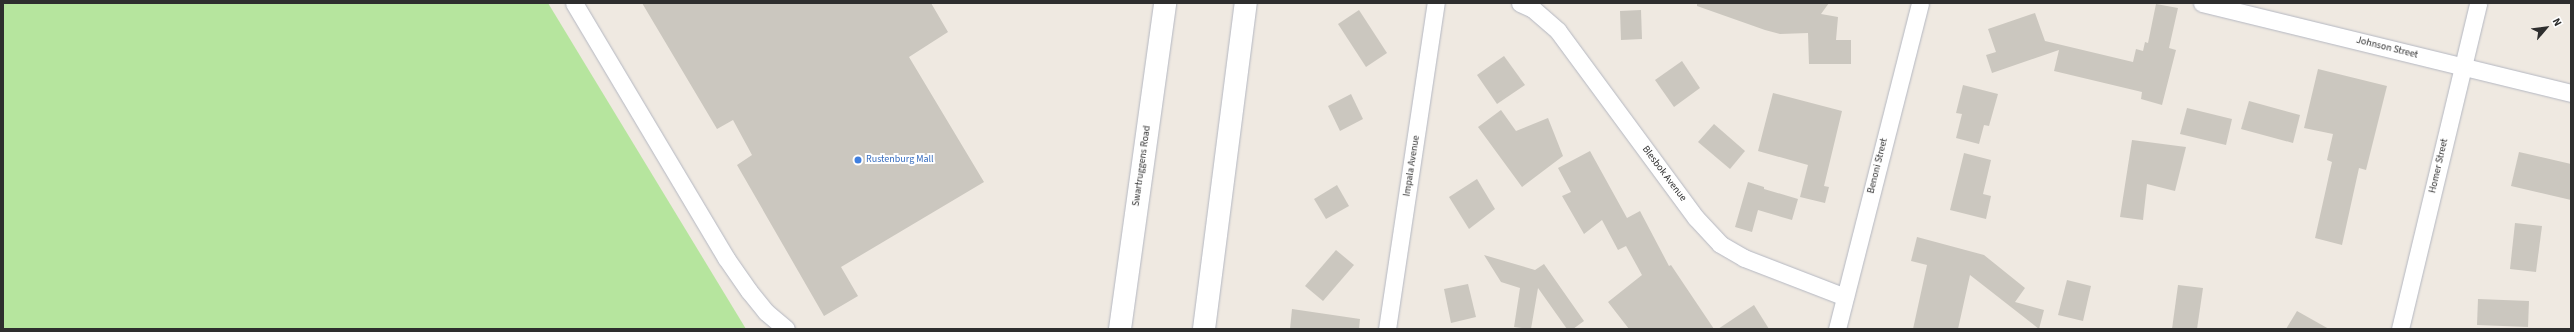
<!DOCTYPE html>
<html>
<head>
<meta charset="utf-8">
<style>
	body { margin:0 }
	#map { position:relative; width:2574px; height:332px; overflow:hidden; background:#efe9e1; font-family:"Source Sans 3",sans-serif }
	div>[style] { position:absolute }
	.green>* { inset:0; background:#b6e59e }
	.building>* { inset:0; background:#cbc7bf }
	.roads { filter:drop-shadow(0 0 1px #b4b7c1) drop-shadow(0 0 1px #b4b7c1) }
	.minor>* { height:17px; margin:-8.5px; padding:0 8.5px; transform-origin:8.5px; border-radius:8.5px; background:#fff }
	.secondary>* { height:22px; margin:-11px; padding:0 11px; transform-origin:11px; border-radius:11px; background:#fff }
	.dots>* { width:11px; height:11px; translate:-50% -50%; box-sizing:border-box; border:2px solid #fff; border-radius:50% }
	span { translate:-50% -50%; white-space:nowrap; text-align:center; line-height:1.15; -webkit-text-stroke:4px #fff; paint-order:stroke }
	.street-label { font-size:10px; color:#2e2e2e }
	.shop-label { font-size:10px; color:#366cbe }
	.left { translate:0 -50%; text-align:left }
	.frame { position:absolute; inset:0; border:4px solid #2e2e2e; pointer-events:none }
	.north { position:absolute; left:2526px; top:8px; width:40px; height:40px; -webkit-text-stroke:3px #fff; paint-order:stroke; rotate:62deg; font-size:11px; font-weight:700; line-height:16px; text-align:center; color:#2e2e2e }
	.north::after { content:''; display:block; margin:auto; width:14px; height:18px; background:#2e2e2e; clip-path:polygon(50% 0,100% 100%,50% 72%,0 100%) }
</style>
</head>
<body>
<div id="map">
	<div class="green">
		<i style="clip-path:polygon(3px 3px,548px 3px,746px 329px,3px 329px)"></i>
	</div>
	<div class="building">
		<i style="clip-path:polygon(642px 3px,931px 3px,948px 32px,909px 57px,984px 182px,841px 267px,858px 296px,824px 316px,737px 165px,752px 155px,733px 120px,717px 129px)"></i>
		<i style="clip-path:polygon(1697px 3px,1829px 3px,1821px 14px,1838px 17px,1836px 40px,1851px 40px,1851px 64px,1809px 64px,1808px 33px,1780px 34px,1765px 30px,1697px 6px)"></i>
		<i style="clip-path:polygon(2156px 4px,2178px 8px,2169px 48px,2176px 50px,2162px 105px,2141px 99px,2142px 92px,2054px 71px,2059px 50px,1992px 73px,1986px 55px,1996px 52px,1988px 29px,2035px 13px,2045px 41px,2133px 62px,2136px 49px,2143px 51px,2145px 42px,2148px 43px)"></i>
		<i style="clip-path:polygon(1359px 10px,1387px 53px,1366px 67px,1338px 24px)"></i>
		<i style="clip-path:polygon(1641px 10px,1642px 39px,1621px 40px,1620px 11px)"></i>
		<i style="clip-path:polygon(1504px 56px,1525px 85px,1497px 104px,1477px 75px)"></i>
		<i style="clip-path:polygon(1682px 61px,1700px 88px,1674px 107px,1655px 80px)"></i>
		<i style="clip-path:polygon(2318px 69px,2387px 86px,2366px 170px,2359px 168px,2342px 245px,2315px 238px,2332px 162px,2327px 160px,2333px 134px,2304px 128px)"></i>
		<i style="clip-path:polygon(1963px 85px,1998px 94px,1989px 126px,1984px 125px,1979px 144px,1956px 138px,1962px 114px,1956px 113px)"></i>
		<i style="clip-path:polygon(1773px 93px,1842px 111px,1824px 186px,1829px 187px,1825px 203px,1800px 197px,1808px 165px,1758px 151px)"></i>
		<i style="clip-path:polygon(1351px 94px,1363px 119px,1340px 131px,1328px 106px)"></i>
		<i style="clip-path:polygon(2249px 101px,2300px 115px,2293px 143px,2241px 129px)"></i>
		<i style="clip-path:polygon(2187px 108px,2232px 119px,2226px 145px,2180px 134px)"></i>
		<i style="clip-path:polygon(1501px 110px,1516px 131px,1548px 118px,1563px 156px,1522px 187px,1478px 127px)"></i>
		<i style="clip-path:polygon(1714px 124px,1745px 151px,1730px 169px,1698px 142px)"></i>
		<i style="clip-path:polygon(2132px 140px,2186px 147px,2175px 191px,2147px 184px,2143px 220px,2120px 217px)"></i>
		<i style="clip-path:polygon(1590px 151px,1627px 218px,1640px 211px,1669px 266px,1671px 265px,1714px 329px,1629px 329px,1608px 302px,1642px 275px,1626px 246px,1618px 250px,1602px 220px,1584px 234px,1562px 196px,1571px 192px,1558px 168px)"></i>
		<i style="clip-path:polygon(2519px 152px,2571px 164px,2571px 200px,2511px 186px)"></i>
		<i style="clip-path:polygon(1964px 153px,1991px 160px,1983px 194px,1991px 196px,1986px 219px,1950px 210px)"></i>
		<i style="clip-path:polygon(1477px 179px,1495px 209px,1469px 229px,1449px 197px)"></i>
		<i style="clip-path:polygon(1748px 182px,1764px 187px,1764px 189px,1798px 199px,1792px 220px,1758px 210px,1752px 232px,1735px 227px)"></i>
		<i style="clip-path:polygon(1337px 185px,1349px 206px,1326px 219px,1314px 199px)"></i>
		<i style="clip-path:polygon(2515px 223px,2542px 226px,2536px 272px,2510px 269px)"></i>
		<i style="clip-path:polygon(1917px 237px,1984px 255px,2025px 288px,2015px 302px,2044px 310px,2039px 329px,1970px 275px,1958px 329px,1913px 329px,1927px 265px,1911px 261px)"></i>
		<i style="clip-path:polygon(1336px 250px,1354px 265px,1323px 301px,1305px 286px)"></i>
		<i style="clip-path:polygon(1484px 255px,1535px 270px,1544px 264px,1584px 321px,1573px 329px,1567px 329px,1538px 288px,1531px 329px,1514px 327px,1520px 288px,1501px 282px)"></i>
		<i style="clip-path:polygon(2067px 280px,2091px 286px,2083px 321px,2058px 315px)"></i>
		<i style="clip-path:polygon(1468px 284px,1476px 317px,1451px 323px,1444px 289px)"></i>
		<i style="clip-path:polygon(2178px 285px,2203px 288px,2197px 329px,2172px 329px)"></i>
		<i style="clip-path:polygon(2478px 299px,2529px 301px,2528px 327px,2477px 325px)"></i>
		<i style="clip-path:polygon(1754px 305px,1769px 329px,1718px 329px)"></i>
		<i style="clip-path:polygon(1292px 309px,1360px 319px,1359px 329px,1290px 329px)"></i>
		<i style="clip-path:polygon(2297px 311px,2329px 329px,2286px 329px)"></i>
	</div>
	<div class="roads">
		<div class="minor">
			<i style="left:574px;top:3px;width:297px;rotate:59.2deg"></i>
			<i style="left:726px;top:258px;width:40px;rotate:55.1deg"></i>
			<i style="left:749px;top:291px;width:27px;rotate:51deg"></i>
			<i style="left:766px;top:312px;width:26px;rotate:40deg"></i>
			<i style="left:1520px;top:3px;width:14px;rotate:25deg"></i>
			<i style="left:1533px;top:9px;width:33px;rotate:41deg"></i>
			<i style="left:1558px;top:31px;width:232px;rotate:53.6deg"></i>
			<i style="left:1696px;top:218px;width:35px;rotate:47deg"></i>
			<i style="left:1720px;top:244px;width:28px;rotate:30deg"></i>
			<i style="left:1744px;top:258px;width:108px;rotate:21.1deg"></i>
			<i style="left:2202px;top:3px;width:380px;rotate:13.7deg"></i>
			<i style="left:1387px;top:329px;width:330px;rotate:-81.5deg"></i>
			<i style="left:1837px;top:329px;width:336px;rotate:-75.7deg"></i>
			<i style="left:2400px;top:329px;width:335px;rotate:-76.5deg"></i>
		</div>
		<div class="secondary">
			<i style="left:1120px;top:329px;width:329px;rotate:-82.1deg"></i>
			<i style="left:1204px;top:329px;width:329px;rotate:-82.7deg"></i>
		</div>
	</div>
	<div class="dots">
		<i style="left:858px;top:160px;background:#3f7fe0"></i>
	</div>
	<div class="street-label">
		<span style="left:2387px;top:48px;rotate:14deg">Johnson Street</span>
		<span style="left:1142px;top:166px;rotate:-82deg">Swartruggens Road</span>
		<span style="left:1412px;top:166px;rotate:-81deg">Impala Avenue</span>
		<span style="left:1878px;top:166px;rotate:-76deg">Benoni Street</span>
		<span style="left:2439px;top:166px;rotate:-77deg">Homer Street</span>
		<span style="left:1664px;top:174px;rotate:53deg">Blesbok Avenue</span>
	</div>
	<div class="shop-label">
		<span class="left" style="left:866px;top:160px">Rustenburg Mall</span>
	</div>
	<div class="frame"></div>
	<div class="north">N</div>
</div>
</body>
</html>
